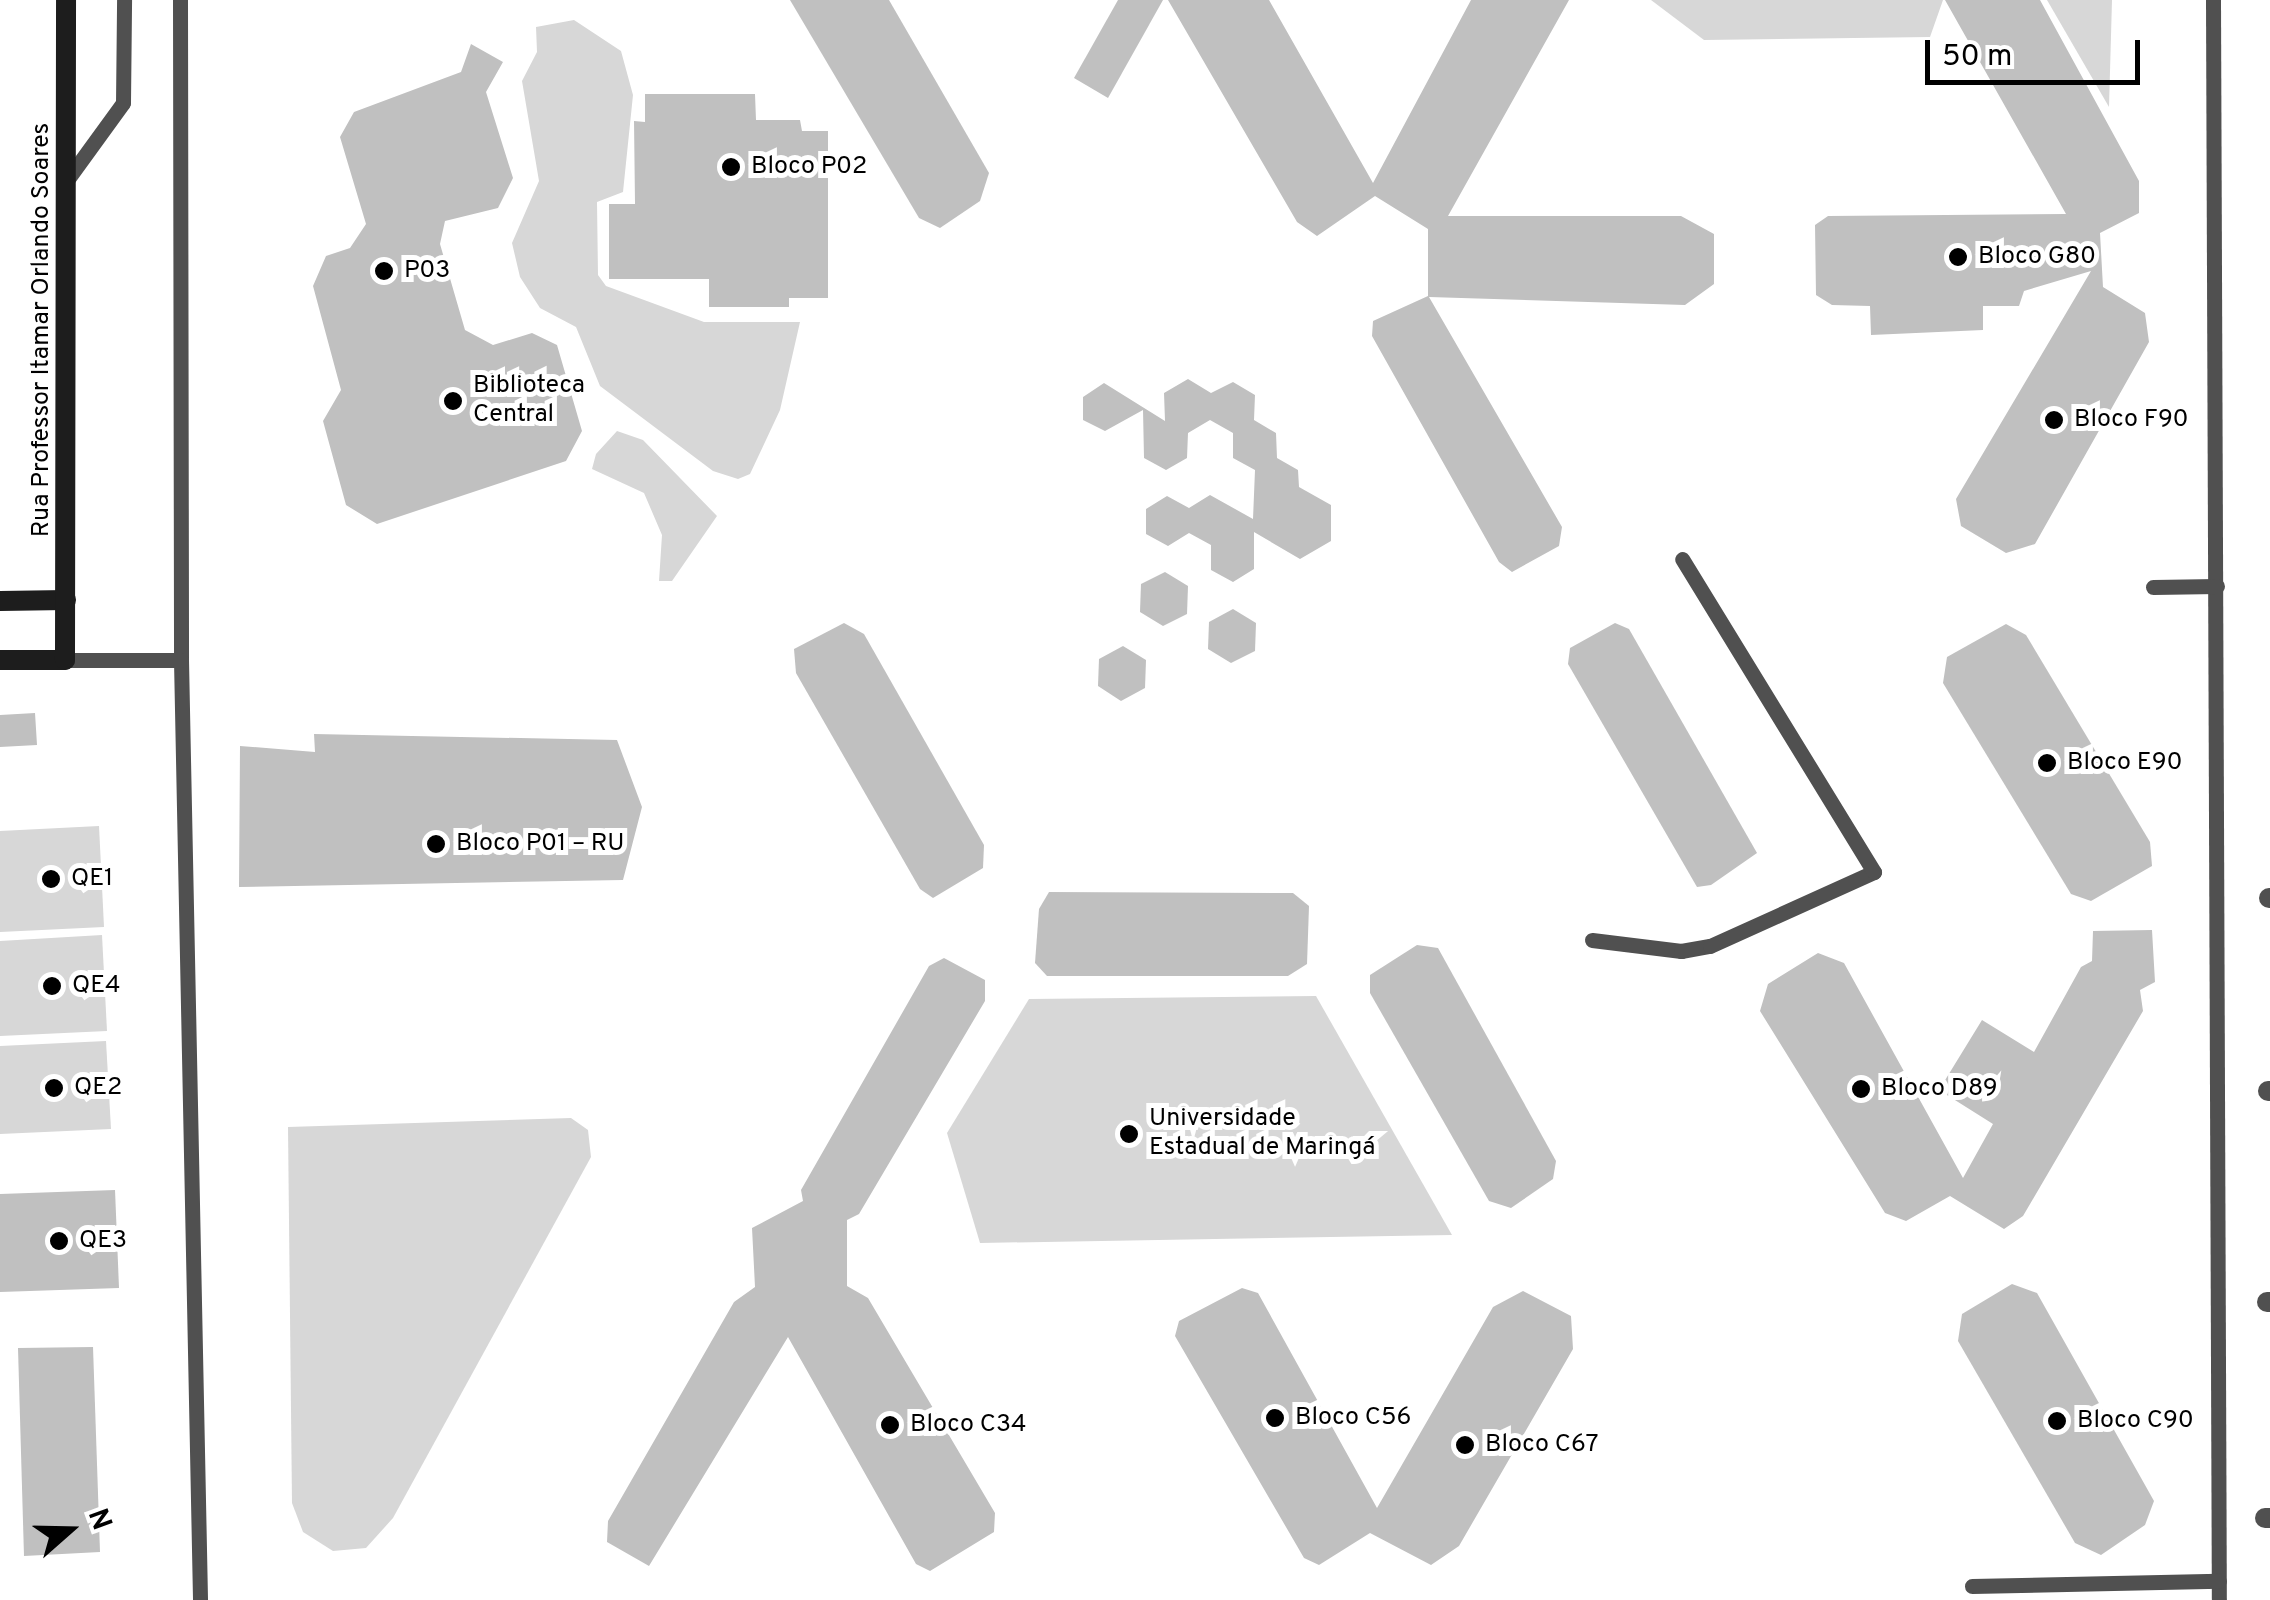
<!DOCTYPE html>
<html>
<head>
<meta charset="utf-8">
<style>
	body { margin:0 }
	#map { position:relative; width:2270px; height:1600px; overflow:hidden; background:#fff; font-family:Overpass,sans-serif }
	div>[style] { position:absolute }
	.green>* { inset:0; background:#d7d7d7 }
	.building>* { inset:0; background:#c0c0c0 }
	.service>* { height:15px; margin:-7.5px; padding:0 7.5px; transform-origin:7.5px; border-radius:7.5px; background:#505050 }
	.minor>* { height:20px; margin:-10px; padding:0 10px; transform-origin:10px; border-radius:10px; background:#505050 }
	.secondary>* { height:20px; margin:-10px; padding:0 10px; transform-origin:10px; border-radius:10px; background:#1d1d1d }
	.dots>* { width:28px; height:28px; translate:-50% -50%; box-sizing:border-box; border:5px solid #fff; border-radius:50% }
	span { translate:-50% -50%; white-space:nowrap; text-align:center; line-height:1.15; -webkit-text-stroke:10px #fff; paint-order:stroke }
	.poi-label { font-size:25px; color:#000 }
	.left { translate:0 -50%; text-align:left }
	.street-label { font-size:25px; color:#000 }
	.north { position:absolute; left:20px; top:1480px; width:100px; height:100px; -webkit-text-stroke:8px #fff; paint-order:stroke; rotate:70deg; font-size:28px; font-weight:700; line-height:40px; text-align:center; color:#000 }
	.north::after { content:''; display:block; margin:auto; width:35px; height:45px; background:#000; clip-path:polygon(50% 0,100% 100%,50% 72%,0 100%) }
	.scale { position:absolute; left:1925px; top:40px; width:215px; height:45px; box-sizing:border-box; border:5px solid #000; border-top:0; padding-left:12px; font-size:30px; line-height:35px; white-space:nowrap; color:#000; -webkit-text-stroke:8px #fff; paint-order:stroke }
</style>
</head>
<body>
<div id="map">
	<div class="green">
		<i style="clip-path:polygon(1651px 0,1943px 0,1930px 37px,1704px 40px)"></i>
		<i style="clip-path:polygon(2047px 0,2112px 0,2109px 107px)"></i>
		<i style="clip-path:polygon(574px 20px,621px 51px,633px 95px,623px 192px,597px 202px,598px 275px,606px 286px,704px 322px,800px 322px,780px 410px,750px 474px,738px 479px,713px 471px,600px 386px,576px 327px,540px 308px,520px 277px,512px 243px,539px 181px,522px 81px,537px 52px,536px 27px)"></i>
		<i style="clip-path:polygon(617px 431px,643px 440px,717px 516px,672px 581px,659px 581px,662px 535px,644px 493px,592px 469px,596px 454px)"></i>
		<i style="clip-path:polygon(99px 826px,104px 927px,0 932px,0 831px)"></i>
		<i style="clip-path:polygon(102px 935px,107px 1031px,0 1036px,0 941px)"></i>
		<i style="clip-path:polygon(1316px 996px,1452px 1235px,980px 1243px,947px 1133px,1029px 999px)"></i>
		<i style="clip-path:polygon(106px 1041px,111px 1129px,0 1134px,0 1046px)"></i>
		<i style="clip-path:polygon(571px 1118px,588px 1130px,591px 1157px,393px 1518px,366px 1548px,333px 1551px,303px 1532px,292px 1503px,288px 1127px)"></i>
	</div>
	<div class="building">
		<i style="clip-path:polygon(790px 0,889px 0,989px 173px,980px 201px,940px 228px,919px 218px)"></i>
		<i style="clip-path:polygon(1118px 0,1163px 0,1108px 98px,1074px 78px)"></i>
		<i style="clip-path:polygon(1168px 0,1269px 0,1373px 183px,1471px 0,1569px 0,1448px 216px,1681px 216px,1714px 234px,1714px 284px,1685px 305px,1429px 297px,1562px 527px,1559px 546px,1512px 572px,1499px 562px,1372px 336px,1373px 321px,1428px 296px,1428px 229px,1375px 196px,1317px 236px,1297px 222px)"></i>
		<i style="clip-path:polygon(1945px 0,2040px 0,2139px 181px,2139px 213px,2100px 233px,2103px 287px,2145px 313px,2149px 342px,2035px 544px,2006px 553px,1961px 526px,1956px 499px,2091px 271px,2024px 291px,2019px 306px,1983px 306px,1983px 330px,1871px 335px,1870px 306px,1832px 305px,1816px 295px,1815px 225px,1828px 216px,2066px 214px)"></i>
		<i style="clip-path:polygon(471px 44px,503px 62px,486px 92px,513px 178px,498px 208px,445px 221px,440px 244px,465px 330px,493px 345px,532px 333px,557px 345px,582px 431px,566px 461px,377px 524px,346px 505px,323px 421px,341px 390px,313px 286px,326px 256px,350px 248px,366px 224px,340px 137px,354px 112px,461px 72px)"></i>
		<i style="clip-path:polygon(645px 94px,755px 94px,756px 120px,800px 120px,802px 131px,828px 131px,828px 298px,789px 298px,789px 307px,709px 307px,709px 279px,609px 279px,609px 204px,635px 204px,634px 121px,645px 122px)"></i>
		<i style="clip-path:polygon(1188px 379px,1211px 393px,1233px 382px,1255px 395px,1254px 420px,1276px 433px,1277px 458px,1298px 470px,1299px 487px,1331px 505px,1331px 541px,1300px 559px,1254px 532px,1254px 569px,1233px 582px,1211px 570px,1211px 545px,1189px 533px,1168px 546px,1146px 534px,1146px 509px,1167px 496px,1189px 508px,1210px 495px,1253px 519px,1255px 470px,1233px 458px,1233px 433px,1210px 420px,1188px 433px,1187px 458px,1166px 470px,1144px 458px,1143px 410px,1105px 431px,1083px 420px,1083px 397px,1104px 383px,1165px 421px,1164px 393px)"></i>
		<i style="clip-path:polygon(1165px 572px,1188px 586px,1187px 614px,1163px 626px,1140px 612px,1141px 584px)"></i>
		<i style="clip-path:polygon(1233px 609px,1256px 623px,1255px 651px,1231px 663px,1208px 649px,1209px 622px)"></i>
		<i style="clip-path:polygon(844px 623px,864px 634px,984px 845px,983px 868px,933px 898px,920px 889px,796px 673px,794px 649px)"></i>
		<i style="clip-path:polygon(1615px 623px,1629px 629px,1757px 853px,1711px 885px,1697px 887px,1568px 664px,1570px 648px)"></i>
		<i style="clip-path:polygon(2006px 624px,2026px 635px,2150px 842px,2152px 866px,2091px 901px,2071px 894px,1943px 683px,1947px 657px)"></i>
		<i style="clip-path:polygon(1123px 646px,1146px 660px,1145px 688px,1121px 701px,1098px 686px,1099px 659px)"></i>
		<i style="clip-path:polygon(35px 713px,37px 745px,0 747px,0 715px)"></i>
		<i style="clip-path:polygon(314px 734px,617px 740px,642px 807px,623px 880px,239px 887px,240px 746px,315px 752px)"></i>
		<i style="clip-path:polygon(1049px 892px,1293px 893px,1309px 906px,1307px 964px,1288px 976px,1047px 976px,1035px 963px,1039px 909px)"></i>
		<i style="clip-path:polygon(2152px 930px,2155px 982px,2140px 990px,2143px 1011px,2023px 1216px,2004px 1229px,1950px 1196px,1906px 1221px,1885px 1213px,1760px 1011px,1768px 984px,1818px 953px,1844px 963px,1963px 1178px,1993px 1124px,1939px 1090px,1982px 1020px,2034px 1052px,2081px 967px,2092px 961px,2093px 931px)"></i>
		<i style="clip-path:polygon(1417px 945px,1438px 948px,1556px 1161px,1553px 1179px,1511px 1208px,1489px 1201px,1370px 993px,1370px 975px)"></i>
		<i style="clip-path:polygon(944px 958px,985px 980px,985px 1001px,859px 1214px,847px 1220px,847px 1286px,868px 1298px,995px 1513px,994px 1532px,930px 1571px,916px 1564px,788px 1337px,649px 1566px,607px 1542px,608px 1521px,734px 1302px,755px 1287px,752px 1228px,803px 1201px,801px 1190px,929px 966px)"></i>
		<i style="clip-path:polygon(115px 1190px,119px 1288px,0 1292px,0 1194px)"></i>
		<i style="clip-path:polygon(2012px 1284px,2037px 1293px,2154px 1501px,2145px 1525px,2101px 1555px,2075px 1543px,1958px 1341px,1962px 1314px)"></i>
		<i style="clip-path:polygon(1242px 1288px,1258px 1293px,1377px 1508px,1493px 1307px,1523px 1291px,1571px 1316px,1573px 1349px,1459px 1546px,1431px 1565px,1370px 1533px,1319px 1565px,1304px 1558px,1175px 1336px,1179px 1321px)"></i>
		<i style="clip-path:polygon(93px 1347px,100px 1552px,24px 1556px,18px 1348px)"></i>
	</div>
	<div class="service">
		<i style="left:180px;top:0;width:660px;rotate:89.91deg"></i>
		<i style="left:181px;top:660px;width:940px;rotate:88.84deg"></i>
		<i style="left:2213px;top:0;width:1600px;rotate:89.79deg"></i>
		<i style="left:67px;top:180px;width:95px;rotate:-54deg"></i>
		<i style="left:123px;top:103px;width:103px;rotate:-89.4deg"></i>
		<i style="left:2153px;top:587px;width:64px;rotate:-0.9deg"></i>
		<i style="left:65px;top:660px;width:116px"></i>
		<i style="left:1592px;top:940px;width:90px;rotate:7deg"></i>
		<i style="left:1681px;top:951px;width:29px;rotate:-10deg"></i>
		<i style="left:1710px;top:946px;width:180px;rotate:-24.3deg"></i>
		<i style="left:1874px;top:872px;width:367px;rotate:-121.5deg"></i>
		<i style="left:1972px;top:1586px;width:247px;rotate:-1.2deg"></i>
	</div>
	<div class="minor">
		<i style="left:2269px;top:898px;width:1px"></i>
		<i style="left:2268px;top:1091px;width:2px"></i>
		<i style="left:2267px;top:1302px;width:3px"></i>
		<i style="left:2265px;top:1518px;width:5px"></i>
	</div>
	<div class="secondary">
		<i style="left:0;top:601px;width:66px;rotate:-0.9deg"></i>
		<i style="left:0;top:660px;width:65px"></i>
		<i style="left:65px;top:660px;width:660px;rotate:-89.91deg"></i>
	</div>
	<div class="dots">
		<i style="left:731px;top:167px;background:#000"></i>
		<i style="left:1958px;top:257px;background:#000"></i>
		<i style="left:384px;top:271px;background:#000"></i>
		<i style="left:453px;top:401px;background:#000"></i>
		<i style="left:2054px;top:420px;background:#000"></i>
		<i style="left:2047px;top:763px;background:#000"></i>
		<i style="left:436px;top:844px;background:#000"></i>
		<i style="left:51px;top:879px;background:#000"></i>
		<i style="left:52px;top:986px;background:#000"></i>
		<i style="left:54px;top:1088px;background:#000"></i>
		<i style="left:1861px;top:1089px;background:#000"></i>
		<i style="left:1129px;top:1134px;background:#000"></i>
		<i style="left:59px;top:1241px;background:#000"></i>
		<i style="left:1275px;top:1418px;background:#000"></i>
		<i style="left:2057px;top:1421px;background:#000"></i>
		<i style="left:890px;top:1425px;background:#000"></i>
		<i style="left:1465px;top:1445px;background:#000"></i>
	</div>
	<div class="poi-label">
		<span class="left" style="left:751px;top:167px">Bloco P02</span>
		<span class="left" style="left:1978px;top:257px">Bloco G80</span>
		<span class="left" style="left:404px;top:271px">P03</span>
		<span class="left" style="left:473px;top:401px">Biblioteca<br>Central</span>
		<span class="left" style="left:2074px;top:420px">Bloco F90</span>
		<span class="left" style="left:2067px;top:763px">Bloco E90</span>
		<span class="left" style="left:456px;top:844px">Bloco P01 – RU</span>
		<span class="left" style="left:71px;top:879px">QE1</span>
		<span class="left" style="left:72px;top:986px">QE4</span>
		<span class="left" style="left:74px;top:1088px">QE2</span>
		<span class="left" style="left:1881px;top:1089px">Bloco D89</span>
		<span class="left" style="left:1149px;top:1134px">Universidade<br>Estadual de Maringá</span>
		<span class="left" style="left:79px;top:1241px">QE3</span>
		<span class="left" style="left:1295px;top:1418px">Bloco C56</span>
		<span class="left" style="left:2077px;top:1421px">Bloco C90</span>
		<span class="left" style="left:910px;top:1425px">Bloco C34</span>
		<span class="left" style="left:1485px;top:1445px">Bloco C67</span>
	</div>
	<div class="street-label">
		<span style="left:42px;top:330px;rotate:-90deg">Rua Professor Itamar Orlando Soares</span>
	</div>
	<div class="north">N</div>
	<div class="scale">50 m</div>
</div>
</body>
</html>
